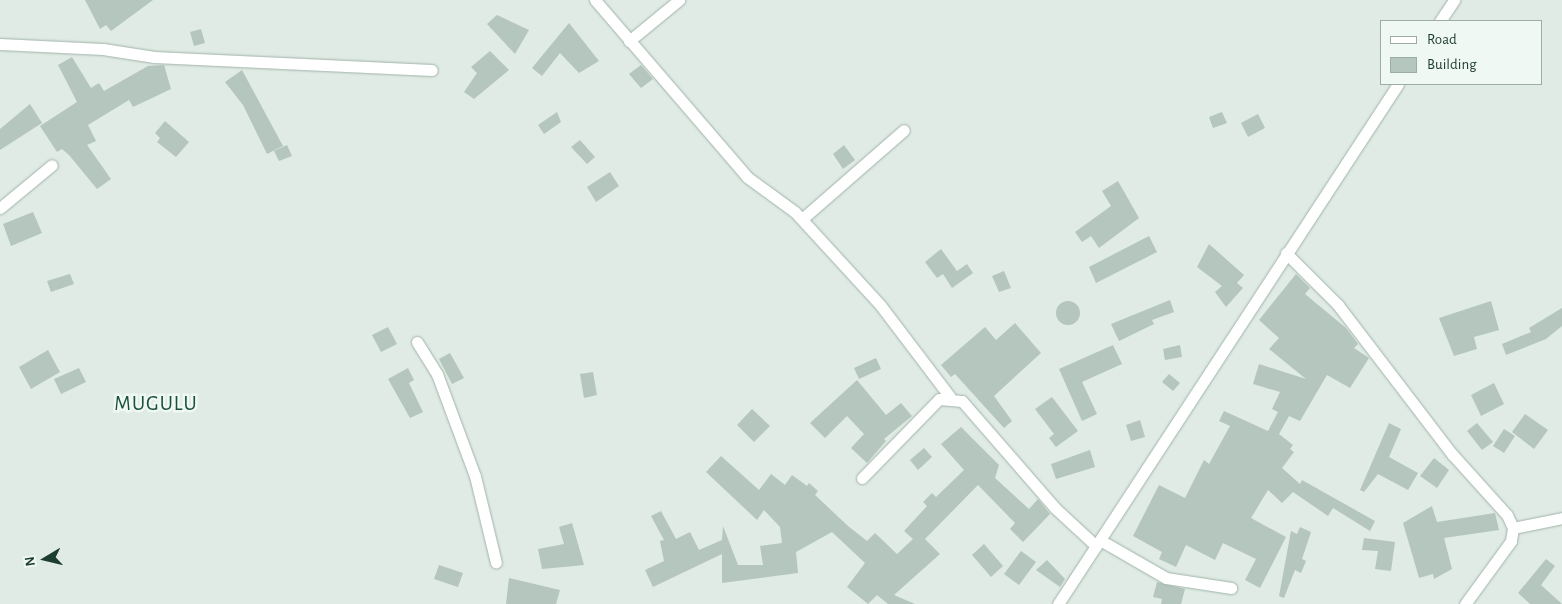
<!DOCTYPE html>
<html>
<head>
<meta charset="utf-8">
<style>
	body { margin:0 }
	#map { position:relative; width:1562px; height:604px; overflow:hidden; background:#dfebe4; font-family:"Alegreya Sans",sans-serif }
	div>[style] { position:absolute }
	.building>* { inset:0; background:#b4c6bd }
	.round { border-radius:50% }
	.roads { filter:drop-shadow(0 0 1px #a1b3ab) drop-shadow(0 0 1px #a1b3ab) }
	.minor>* { height:11px; margin:-5.5px; padding:0 5.5px; transform-origin:5.5px; border-radius:5.5px; background:#fff }
	span { translate:-50% -50%; white-space:nowrap; text-align:center; line-height:1.15; -webkit-text-stroke:5px #eff8f3; paint-order:stroke }
	.quarter-label { font-size:21px; color:#19503d; letter-spacing:1px }
	.legend { position:absolute; left:1380px; top:20px; width:162px; height:65px; box-sizing:border-box; background:#eff8f3; border:1px solid #9bada5; margin:0; padding:6px 9px; list-style:none; font-size:15px; color:#1e3d31 }
	.legend li { display:flex; align-items:center; gap:10px; height:25px }
	.legend b { width:25px; border:1px solid #9bada5 }
	.north { position:absolute; left:20px; top:534px; width:50px; height:50px; -webkit-text-stroke:4px #eff8f3; paint-order:stroke; rotate:261deg; font-size:14px; font-weight:700; line-height:20px; text-align:center; color:#1e3d31 }
	.north::after { content:''; display:block; margin:auto; width:18px; height:22px; background:#1e3d31; clip-path:polygon(50% 0,100% 100%,50% 72%,0 100%) }
</style>
</head>
<body>
<div id="map">
	<div class="building">
		<i style="clip-path:polygon(85px 0,153px 0,111px 31px,106px 25px,100px 29px)"></i>
		<i style="clip-path:polygon(497px 15px,529px 30px,515px 54px,487px 24px)"></i>
		<i style="clip-path:polygon(569px 23px,599px 61px,579px 73px,560px 53px,542px 76px,532px 68px)"></i>
		<i style="clip-path:polygon(201px 29px,205px 43px,194px 46px,190px 32px)"></i>
		<i style="clip-path:polygon(490px 51px,509px 70px,474px 99px,464px 92px,477px 73px,471px 67px)"></i>
		<i style="clip-path:polygon(72px 57px,91px 88px,99px 83px,104px 91px,148px 66px,164px 65px,171px 89px,133px 107px,129px 100px,88px 125px,96px 141px,87px 145px,111px 179px,97px 189px,69px 155px,62px 149px,57px 152px,40px 126px,77px 102px,58px 65px)"></i>
		<i style="clip-path:polygon(641px 65px,653px 79px,641px 88px,629px 74px)"></i>
		<i style="clip-path:polygon(242px 70px,283px 146px,267px 154px,243px 105px,225px 82px)"></i>
		<i style="clip-path:polygon(30px 104px,42px 123px,0 150px,0 129px)"></i>
		<i style="clip-path:polygon(557px 112px,561px 122px,544px 134px,538px 125px)"></i>
		<i style="clip-path:polygon(1222px 112px,1227px 123px,1213px 128px,1209px 117px)"></i>
		<i style="clip-path:polygon(1258px 114px,1265px 128px,1248px 137px,1241px 123px)"></i>
		<i style="clip-path:polygon(165px 121px,189px 142px,176px 157px,157px 142px,160px 138px,155px 133px)"></i>
		<i style="clip-path:polygon(580px 140px,595px 157px,587px 164px,571px 147px)"></i>
		<i style="clip-path:polygon(287px 145px,292px 156px,279px 161px,274px 151px)"></i>
		<i style="clip-path:polygon(844px 145px,855px 160px,843px 169px,833px 154px)"></i>
		<i style="clip-path:polygon(610px 172px,619px 186px,596px 202px,587px 187px)"></i>
		<i style="clip-path:polygon(1118px 181px,1139px 218px,1099px 248px,1091px 236px,1082px 242px,1075px 232px,1111px 206px,1102px 191px)"></i>
		<i style="clip-path:polygon(33px 212px,42px 233px,11px 246px,3px 224px)"></i>
		<i style="clip-path:polygon(1149px 236px,1157px 252px,1096px 283px,1089px 267px)"></i>
		<i style="clip-path:polygon(1209px 244px,1244px 275px,1237px 283px,1243px 288px,1226px 307px,1215px 292px,1222px 286px,1197px 267px)"></i>
		<i style="clip-path:polygon(941px 249px,957px 271px,967px 264px,973px 273px,952px 288px,943px 274px,937px 278px,925px 262px)"></i>
		<i style="clip-path:polygon(1004px 271px,1011px 288px,999px 292px,992px 276px)"></i>
		<i style="clip-path:polygon(70px 274px,74px 284px,51px 292px,47px 281px)"></i>
		<i style="clip-path:polygon(1296px 274px,1310px 288px,1305px 294px,1346px 328px,1358px 344px,1354px 348px,1369px 358px,1350px 388px,1327px 375px,1300px 421px,1289px 416px,1279px 434px,1293px 445px,1290px 449px,1294px 452px,1282px 468px,1300px 484px,1302px 480px,1375px 521px,1370px 531px,1333px 508px,1328px 516px,1293px 492px,1282px 503px,1268px 490px,1251px 518px,1286px 537px,1260px 588px,1245px 580px,1256px 559px,1223px 543px,1215px 560px,1186px 545px,1176px 567px,1159px 559px,1162px 552px,1133px 536px,1159px 485px,1185px 498px,1204px 460px,1209px 464px,1230px 426px,1219px 421px,1224px 411px,1268px 431px,1278px 412px,1272px 409px,1280px 392px,1253px 384px,1259px 364px,1306px 379px,1269px 349px,1279px 338px,1259px 320px)"></i>
		<i style="clip-path:polygon(1170px 300px,1174px 312px,1152px 320px,1154px 324px,1119px 341px,1111px 324px)"></i>
		<i class="round" style="left:1056px;top:301px;width:24px;height:24px"></i>
		<i style="clip-path:polygon(1491px 301px,1499px 330px,1474px 337px,1477px 349px,1454px 356px,1439px 318px)"></i>
		<i style="clip-path:polygon(1562px 308px,1562px 326px,1546px 339px,1506px 355px,1502px 344px,1531px 332px,1529px 328px)"></i>
		<i style="clip-path:polygon(1015px 323px,1041px 353px,994px 396px,1012px 421px,1004px 428px,955px 374px,951px 377px,941px 365px,985px 327px,996px 340px)"></i>
		<i style="clip-path:polygon(388px 327px,397px 344px,381px 352px,372px 335px)"></i>
		<i style="clip-path:polygon(1113px 345px,1122px 364px,1082px 382px,1097px 414px,1082px 421px,1059px 369px)"></i>
		<i style="clip-path:polygon(1180px 345px,1182px 357px,1165px 360px,1163px 349px)"></i>
		<i style="clip-path:polygon(48px 350px,60px 372px,31px 389px,19px 367px)"></i>
		<i style="clip-path:polygon(450px 353px,464px 378px,452px 384px,439px 359px)"></i>
		<i style="clip-path:polygon(876px 358px,881px 369px,859px 379px,854px 368px)"></i>
		<i style="clip-path:polygon(79px 368px,86px 382px,61px 394px,54px 379px)"></i>
		<i style="clip-path:polygon(408px 368px,414px 380px,409px 383px,423px 412px,410px 418px,388px 379px)"></i>
		<i style="clip-path:polygon(593px 372px,597px 395px,584px 398px,580px 374px)"></i>
		<i style="clip-path:polygon(1169px 374px,1180px 383px,1173px 391px,1162px 382px)"></i>
		<i style="clip-path:polygon(857px 380px,886px 415px,901px 403px,912px 416px,884px 439px,886px 441px,867px 463px,851px 448px,864px 434px,847px 416px,825px 438px,810px 423px)"></i>
		<i style="clip-path:polygon(1494px 383px,1504px 404px,1481px 416px,1471px 395px)"></i>
		<i style="clip-path:polygon(1052px 397px,1078px 431px,1056px 447px,1049px 438px,1054px 434px,1035px 409px)"></i>
		<i style="clip-path:polygon(752px 409px,770px 426px,754px 442px,737px 425px)"></i>
		<i style="clip-path:polygon(1525px 414px,1548px 430px,1534px 449px,1512px 432px)"></i>
		<i style="clip-path:polygon(1140px 420px,1145px 437px,1131px 441px,1126px 425px)"></i>
		<i style="clip-path:polygon(1389px 423px,1401px 429px,1389px 457px,1418px 473px,1408px 490px,1378px 474px,1364px 492px,1360px 490px)"></i>
		<i style="clip-path:polygon(1477px 423px,1493px 442px,1482px 450px,1467px 431px)"></i>
		<i style="clip-path:polygon(961px 427px,999px 465px,995px 478px,1029px 509px,1038px 499px,1050px 514px,1023px 542px,1010px 529px,1015px 523px,978px 485px,925px 539px,940px 554px,894px 595px,915px 604px,888px 604px,877px 595px,868px 604px,847px 587px,865px 563px,832px 532px,796px 552px,798px 573px,722px 583px,722px 554px,653px 587px,645px 570px,664px 561px,660px 541px,664px 540px,651px 516px,661px 511px,676px 539px,690px 532px,699px 550px,722px 540px,723px 526px,738px 565px,763px 565px,760px 546px,782px 543px,780px 527px,764px 510px,757px 520px,706px 472px,721px 456px,759px 490px,771px 474px,785px 485px,792px 475px,807px 486px,809px 483px,818px 491px,815px 495px,848px 526px,867px 541px,875px 533px,897px 554px,913px 539px,904px 531px,927px 506px,923px 502px,932px 493px,936px 497px,964px 470px,941px 444px)"></i>
		<i style="clip-path:polygon(1504px 429px,1515px 436px,1504px 453px,1493px 446px)"></i>
		<i style="clip-path:polygon(924px 448px,932px 457px,918px 470px,910px 460px)"></i>
		<i style="clip-path:polygon(1090px 450px,1095px 467px,1056px 479px,1051px 464px)"></i>
		<i style="clip-path:polygon(1434px 458px,1449px 470px,1437px 488px,1420px 476px)"></i>
		<i style="clip-path:polygon(1432px 506px,1437px 522px,1495px 513px,1499px 530px,1444px 538px,1452px 569px,1434px 579px,1433px 574px,1419px 578px,1403px 523px)"></i>
		<i style="clip-path:polygon(572px 523px,584px 565px,542px 569px,538px 549px,564px 544px,559px 527px)"></i>
		<i style="clip-path:polygon(1300px 527px,1311px 532px,1302px 559px,1306px 561px,1301px 573px,1295px 570px,1284px 598px,1279px 596px,1291px 531px,1297px 534px)"></i>
		<i style="clip-path:polygon(1364px 538px,1395px 542px,1391px 571px,1375px 569px,1378px 551px,1362px 550px)"></i>
		<i style="clip-path:polygon(984px 544px,1003px 566px,991px 577px,972px 555px)"></i>
		<i style="clip-path:polygon(1021px 551px,1036px 562px,1019px 585px,1004px 574px)"></i>
		<i style="clip-path:polygon(1546px 559px,1555px 566px,1541px 585px,1562px 604px,1530px 604px,1518px 593px)"></i>
		<i style="clip-path:polygon(1047px 560px,1065px 579px,1060px 587px,1036px 570px)"></i>
		<i style="clip-path:polygon(439px 565px,463px 573px,458px 587px,434px 579px)"></i>
		<i style="clip-path:polygon(509px 578px,560px 590px,556px 604px,506px 604px)"></i>
		<i style="clip-path:polygon(1157px 582px,1185px 589px,1181px 604px,1161px 604px,1162px 599px,1153px 597px)"></i>
	</div>
	<div class="roads">
		<div class="minor">
			<i style="left:595px;top:0;width:233px;rotate:49.3deg"></i>
			<i style="left:747px;top:177px;width:59px;rotate:36.1deg"></i>
			<i style="left:795px;top:212px;width:127px;rotate:47.5deg"></i>
			<i style="left:881px;top:306px;width:114px;rotate:52.8deg"></i>
			<i style="left:1440px;top:21px;width:25px;rotate:-56deg"></i>
			<i style="left:629px;top:41px;width:65px;rotate:-39.4deg"></i>
			<i style="left:0;top:44px;width:103px;rotate:2.8deg"></i>
			<i style="left:103px;top:49px;width:52px;rotate:8.9deg"></i>
			<i style="left:154px;top:57px;width:278px;rotate:2.7deg"></i>
			<i style="left:0;top:208px;width:67px;rotate:-39.6deg"></i>
			<i style="left:802px;top:219px;width:135px;rotate:-41.1deg"></i>
			<i style="left:1286px;top:253px;width:74px;rotate:45deg"></i>
			<i style="left:1338px;top:305px;width:188px;rotate:52.6deg"></i>
			<i style="left:1452px;top:454px;width:82px;rotate:48deg"></i>
			<i style="left:1507px;top:515px;width:14px;rotate:65deg"></i>
			<i style="left:1513px;top:528px;width:13px;rotate:99deg"></i>
			<i style="left:1511px;top:541px;width:78px;rotate:126.1deg"></i>
			<i style="left:417px;top:342px;width:38px;rotate:58deg"></i>
			<i style="left:437px;top:374px;width:109px;rotate:69.6deg"></i>
			<i style="left:475px;top:476px;width:89px;rotate:76.4deg"></i>
			<i style="left:862px;top:478px;width:110px;rotate:-45.7deg"></i>
			<i style="left:939px;top:399px;width:23px;rotate:5deg"></i>
			<i style="left:962px;top:401px;width:142px;rotate:49deg"></i>
			<i style="left:1055px;top:508px;width:56px;rotate:42.8deg"></i>
			<i style="left:1513px;top:528px;width:50px;rotate:-11.5deg"></i>
			<i style="left:1100px;top:540px;width:76px;rotate:29.9deg"></i>
			<i style="left:1166px;top:578px;width:66px;rotate:8.7deg"></i>
			<i style="left:1058px;top:604px;width:621px;rotate:-56.82deg"></i>
		</div>
	</div>
	<div class="quarter-label">
		<span style="left:156px;top:404px">MUGULU</span>
	</div>
	<ul class="legend">
	<li><b style="height:6px;background:#fff"></b>Road</li>
	<li><b style="height:14px;background:#b4c6bd"></b>Building</li>
	</ul>
	<div class="north">N</div>
</div>
</body>
</html>
